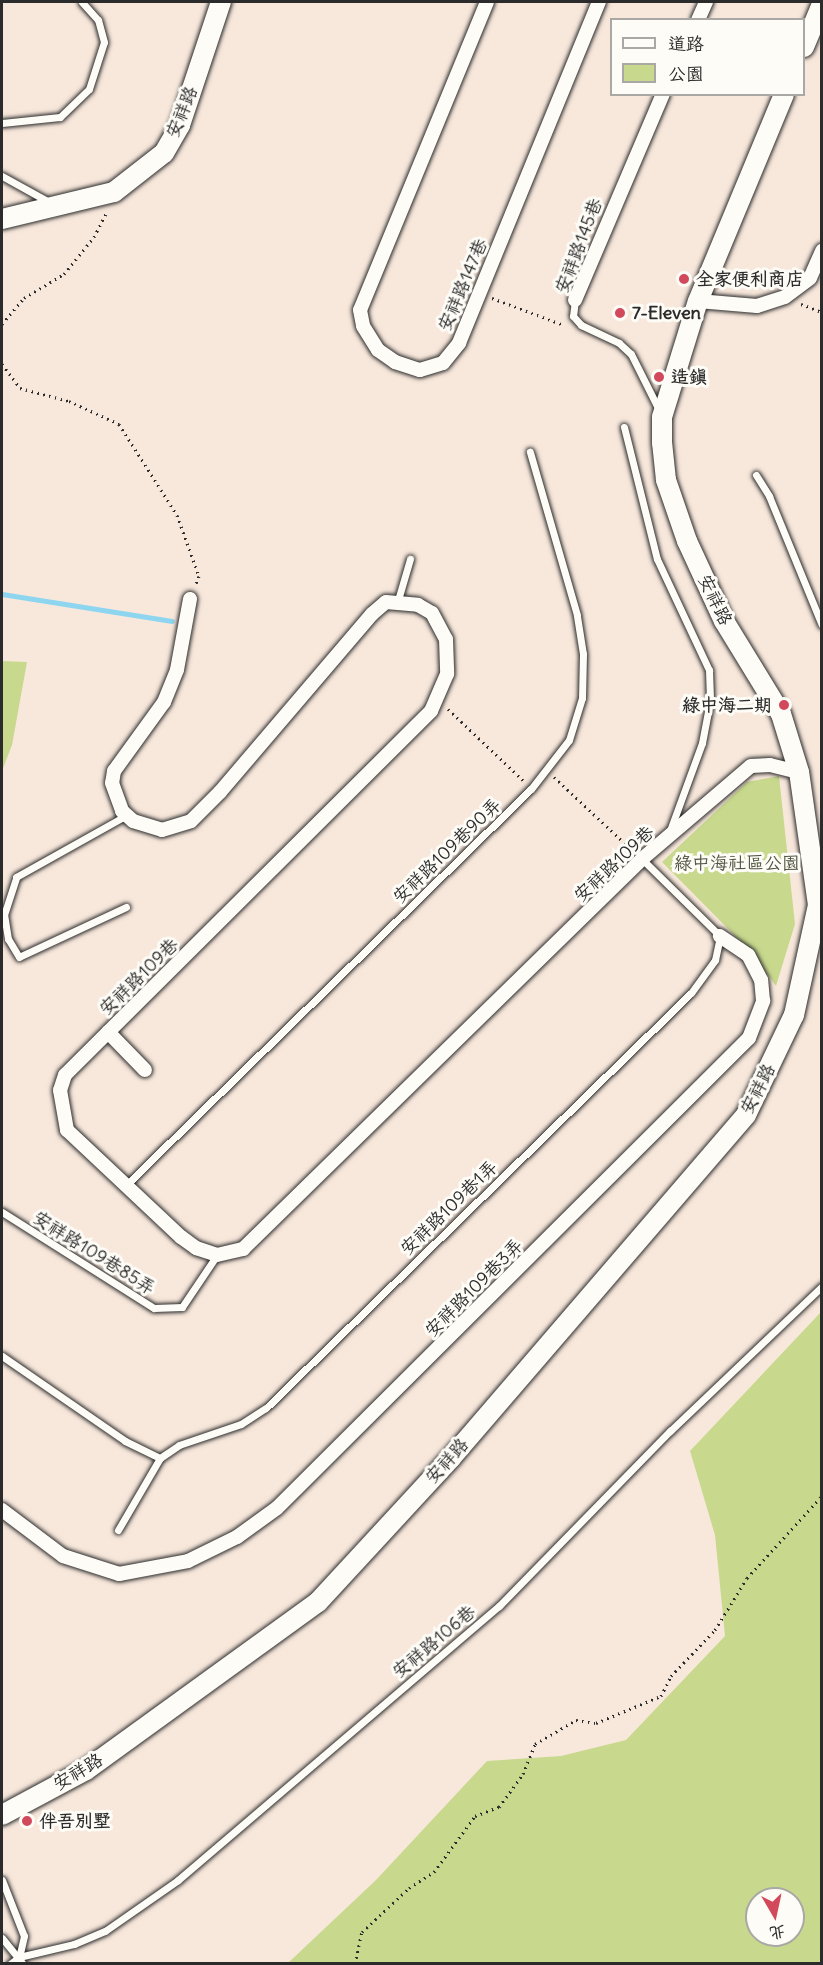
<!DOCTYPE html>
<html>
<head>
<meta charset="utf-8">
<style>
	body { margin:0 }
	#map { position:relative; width:823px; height:1965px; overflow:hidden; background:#f8e8dc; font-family:Delius,"LXGW WenKai TC",sans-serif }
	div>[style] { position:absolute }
	.green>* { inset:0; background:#c8d98e }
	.stream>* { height:5px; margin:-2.5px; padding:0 2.5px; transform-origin:2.5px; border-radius:2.5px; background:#8ed6ef }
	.path>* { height:3px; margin-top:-1.5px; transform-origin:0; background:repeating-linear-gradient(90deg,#2b2b2b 0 1.5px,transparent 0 6px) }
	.roads { filter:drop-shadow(0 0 2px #2b2b2b) drop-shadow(0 0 2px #2b2b2b) }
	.lane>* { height:7px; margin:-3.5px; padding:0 3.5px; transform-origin:3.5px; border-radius:3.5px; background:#fdfcf7 }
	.street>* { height:14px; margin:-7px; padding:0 7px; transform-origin:7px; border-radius:7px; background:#fdfcf7 }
	.secondary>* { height:20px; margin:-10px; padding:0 10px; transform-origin:10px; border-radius:10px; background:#fdfcf7 }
	.dots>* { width:16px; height:16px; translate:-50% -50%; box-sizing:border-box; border:3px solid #fdfcf7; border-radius:50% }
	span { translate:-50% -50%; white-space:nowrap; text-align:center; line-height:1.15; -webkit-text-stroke:6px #fdfcf7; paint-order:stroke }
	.street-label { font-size:18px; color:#2b2b2b }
	.poi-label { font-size:18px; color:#2b2b2b; font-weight:700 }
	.left { translate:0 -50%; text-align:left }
	.right { translate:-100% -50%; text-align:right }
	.park-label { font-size:18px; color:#525644 }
	.frame { position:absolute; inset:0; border:3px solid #2b2b2b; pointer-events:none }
	.legend { position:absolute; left:610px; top:18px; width:195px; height:78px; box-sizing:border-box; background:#fdfcf7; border:2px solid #a9a8a5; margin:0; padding:8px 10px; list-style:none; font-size:18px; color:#2b2b2b }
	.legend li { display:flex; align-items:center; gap:12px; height:30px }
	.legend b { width:30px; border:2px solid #a9a8a5 }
	.north { position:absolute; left:745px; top:1887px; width:60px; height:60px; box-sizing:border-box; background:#fdfcf7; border:2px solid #a9a8a5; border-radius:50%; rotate:171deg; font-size:16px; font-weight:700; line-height:24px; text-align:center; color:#2b2b2b }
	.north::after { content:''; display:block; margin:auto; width:21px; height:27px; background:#d1495b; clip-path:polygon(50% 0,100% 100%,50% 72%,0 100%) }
</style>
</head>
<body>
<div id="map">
	<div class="green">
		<i style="clip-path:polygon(2px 661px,27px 662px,12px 745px,2px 771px)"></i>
		<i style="clip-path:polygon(779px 776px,795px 924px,776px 986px,753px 954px,662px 862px,747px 782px)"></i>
		<i style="clip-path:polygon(evenodd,821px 1312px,821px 1963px,288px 1963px,376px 1880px,487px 1761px,561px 1756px,626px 1740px,725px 1636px,715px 1535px,690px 1451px,821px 1312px,757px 1899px,793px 1899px,793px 1935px,757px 1935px,757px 1899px)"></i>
	</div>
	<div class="stream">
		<i style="left:2px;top:594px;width:172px;rotate:9deg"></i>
	</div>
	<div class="path">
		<i style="left:492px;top:298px;width:77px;rotate:20.6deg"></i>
		<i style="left:801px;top:304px;width:22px;rotate:21deg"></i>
		<i style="left:2px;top:324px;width:34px;rotate:-50deg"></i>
		<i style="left:24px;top:298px;width:47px;rotate:-31deg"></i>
		<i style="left:64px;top:274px;width:48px;rotate:-51deg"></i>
		<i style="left:94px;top:237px;width:29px;rotate:-63deg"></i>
		<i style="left:2px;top:364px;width:30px;rotate:53deg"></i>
		<i style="left:20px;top:388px;width:51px;rotate:14.9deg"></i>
		<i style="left:69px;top:401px;width:55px;rotate:24.7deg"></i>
		<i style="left:119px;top:424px;width:108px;rotate:57.5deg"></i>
		<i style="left:177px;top:515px;width:65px;rotate:70.2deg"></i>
		<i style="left:199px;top:576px;width:11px;rotate:112deg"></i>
		<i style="left:448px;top:709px;width:105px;rotate:43.5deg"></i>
		<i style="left:554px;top:777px;width:107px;rotate:43.1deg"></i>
		<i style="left:355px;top:1964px;width:33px;rotate:-78deg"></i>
		<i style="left:362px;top:1932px;width:64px;rotate:-43.1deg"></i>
		<i style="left:409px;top:1888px;width:30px;rotate:-33deg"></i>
		<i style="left:434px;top:1872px;width:69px;rotate:-53.8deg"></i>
		<i style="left:475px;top:1816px;width:26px;rotate:-21deg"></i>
		<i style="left:499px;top:1807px;width:41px;rotate:-54deg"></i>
		<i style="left:523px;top:1774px;width:32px;rotate:-68deg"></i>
		<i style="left:535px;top:1744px;width:48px;rotate:-30.3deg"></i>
		<i style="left:576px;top:1720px;width:20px;rotate:9deg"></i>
		<i style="left:596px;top:1723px;width:70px;rotate:-22.6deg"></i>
		<i style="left:661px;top:1696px;width:22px;rotate:-63deg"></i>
		<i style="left:671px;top:1676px;width:64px;rotate:-46.3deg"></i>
		<i style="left:715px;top:1630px;width:61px;rotate:-58.4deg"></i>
		<i style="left:747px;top:1578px;width:111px;rotate:-47.6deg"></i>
	</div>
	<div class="roads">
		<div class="lane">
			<i style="left:2px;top:123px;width:58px;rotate:-5.9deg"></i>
			<i style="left:60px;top:117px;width:40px;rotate:-44deg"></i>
			<i style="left:89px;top:89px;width:49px;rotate:-72.3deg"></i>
			<i style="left:104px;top:42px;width:23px;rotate:-105deg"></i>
			<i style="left:98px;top:20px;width:24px;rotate:-132deg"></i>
			<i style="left:2px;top:176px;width:54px;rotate:29deg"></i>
			<i style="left:575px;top:300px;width:16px;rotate:97deg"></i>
			<i style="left:573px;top:316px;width:12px;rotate:48deg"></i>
			<i style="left:581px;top:325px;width:42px;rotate:25.3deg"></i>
			<i style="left:619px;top:343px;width:16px;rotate:43deg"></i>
			<i style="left:631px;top:354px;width:65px;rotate:63.4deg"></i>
			<i style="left:624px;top:427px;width:136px;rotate:76deg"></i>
			<i style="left:657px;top:559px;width:123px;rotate:64.9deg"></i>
			<i style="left:709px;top:670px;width:31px;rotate:88deg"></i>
			<i style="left:710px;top:701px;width:43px;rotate:100.8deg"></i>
			<i style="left:702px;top:743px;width:96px;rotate:110.1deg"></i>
			<i style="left:756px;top:475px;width:25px;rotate:58deg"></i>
			<i style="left:769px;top:496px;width:139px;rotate:67.7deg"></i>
			<i style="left:398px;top:600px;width:43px;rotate:-73.7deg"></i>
			<i style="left:126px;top:907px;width:118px;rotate:155deg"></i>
			<i style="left:19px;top:957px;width:21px;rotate:-121deg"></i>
			<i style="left:8px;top:939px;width:24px;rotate:-99deg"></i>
			<i style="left:4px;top:915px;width:40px;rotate:-72deg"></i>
			<i style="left:16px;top:877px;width:127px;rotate:-29.2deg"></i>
			<i style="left:126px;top:1185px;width:566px;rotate:-44.36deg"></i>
			<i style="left:531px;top:789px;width:62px;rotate:-52.2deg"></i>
			<i style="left:569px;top:740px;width:44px;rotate:-72.8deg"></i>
			<i style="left:582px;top:698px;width:44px;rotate:-88.7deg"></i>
			<i style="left:583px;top:654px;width:39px;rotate:-99deg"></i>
			<i style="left:577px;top:615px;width:170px;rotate:-106.1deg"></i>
			<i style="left:2px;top:1212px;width:180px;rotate:32.3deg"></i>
			<i style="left:154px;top:1308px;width:28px;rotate:-2deg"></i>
			<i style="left:182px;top:1307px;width:63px;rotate:-56.1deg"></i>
			<i style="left:2px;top:1356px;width:150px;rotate:34.6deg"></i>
			<i style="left:125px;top:1441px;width:39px;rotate:26deg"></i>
			<i style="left:118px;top:1530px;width:83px;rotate:-59.7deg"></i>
			<i style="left:160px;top:1458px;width:23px;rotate:-34deg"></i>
			<i style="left:179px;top:1445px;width:65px;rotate:-18.7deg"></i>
			<i style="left:241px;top:1424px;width:30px;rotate:-33deg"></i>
			<i style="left:266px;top:1408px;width:594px;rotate:-44.32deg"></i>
			<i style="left:691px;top:993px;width:41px;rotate:-54deg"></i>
			<i style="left:715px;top:960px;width:25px;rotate:-78deg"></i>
			<i style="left:720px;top:936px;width:110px;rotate:-135.4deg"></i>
			<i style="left:2px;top:1880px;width:60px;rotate:68.6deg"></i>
			<i style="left:24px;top:1936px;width:22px;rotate:103deg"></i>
			<i style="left:2px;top:1938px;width:33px;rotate:51deg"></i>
			<i style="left:10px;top:1964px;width:11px;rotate:-38deg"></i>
			<i style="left:19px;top:1957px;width:57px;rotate:-13.3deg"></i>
			<i style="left:74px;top:1944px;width:34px;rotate:-23deg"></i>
			<i style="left:105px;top:1931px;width:89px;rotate:-34.9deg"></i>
			<i style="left:178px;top:1880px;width:422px;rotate:-40.5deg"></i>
			<i style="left:499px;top:1606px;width:245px;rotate:-45.7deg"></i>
			<i style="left:670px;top:1431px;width:210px;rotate:-43.6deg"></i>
		</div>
		<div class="street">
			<i style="left:487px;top:2px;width:333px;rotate:112.4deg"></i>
			<i style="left:360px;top:310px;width:16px;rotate:79deg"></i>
			<i style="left:363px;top:326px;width:28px;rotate:58deg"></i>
			<i style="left:378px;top:350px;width:21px;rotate:35deg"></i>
			<i style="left:395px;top:362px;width:26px;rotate:18deg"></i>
			<i style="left:420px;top:370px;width:24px;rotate:-17deg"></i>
			<i style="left:443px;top:363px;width:26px;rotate:-51deg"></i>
			<i style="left:459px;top:343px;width:369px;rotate:-67.7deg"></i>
			<i style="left:698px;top:20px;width:20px;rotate:-66deg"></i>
			<i style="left:575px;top:300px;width:224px;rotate:-66.9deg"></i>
			<i style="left:698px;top:301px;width:59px;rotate:4.8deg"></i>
			<i style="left:757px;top:306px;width:29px;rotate:-18deg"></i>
			<i style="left:785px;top:297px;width:31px;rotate:-37deg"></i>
			<i style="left:810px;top:278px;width:30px;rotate:-66deg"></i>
			<i style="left:190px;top:599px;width:72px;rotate:100.4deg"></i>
			<i style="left:177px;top:670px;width:35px;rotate:112deg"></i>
			<i style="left:164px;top:702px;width:85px;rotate:125.9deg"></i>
			<i style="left:114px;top:771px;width:12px;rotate:99deg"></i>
			<i style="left:112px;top:783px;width:30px;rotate:70deg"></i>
			<i style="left:122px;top:811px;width:15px;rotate:42deg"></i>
			<i style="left:133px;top:821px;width:30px;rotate:17deg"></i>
			<i style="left:162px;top:830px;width:30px;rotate:-17deg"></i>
			<i style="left:191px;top:821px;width:41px;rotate:-45deg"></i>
			<i style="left:220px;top:792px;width:234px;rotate:-49.5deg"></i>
			<i style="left:372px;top:614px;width:18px;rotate:-41deg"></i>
			<i style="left:386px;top:602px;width:32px;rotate:5deg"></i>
			<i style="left:418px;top:605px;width:16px;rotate:30deg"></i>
			<i style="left:432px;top:613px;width:30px;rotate:62deg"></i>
			<i style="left:446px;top:639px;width:35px;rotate:88deg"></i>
			<i style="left:447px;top:674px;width:40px;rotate:113.4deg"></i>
			<i style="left:431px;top:711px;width:516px;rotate:135.16deg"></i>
			<i style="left:65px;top:1075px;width:16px;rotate:108deg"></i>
			<i style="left:60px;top:1090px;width:41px;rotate:80.1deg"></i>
			<i style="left:67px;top:1130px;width:156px;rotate:43.2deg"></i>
			<i style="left:181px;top:1237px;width:19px;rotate:36deg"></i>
			<i style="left:196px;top:1248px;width:22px;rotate:18deg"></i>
			<i style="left:217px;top:1255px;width:27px;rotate:-13deg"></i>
			<i style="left:243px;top:1249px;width:558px;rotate:-44.35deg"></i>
			<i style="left:642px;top:859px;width:143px;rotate:-40.5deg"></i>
			<i style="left:751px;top:766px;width:19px;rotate:-3deg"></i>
			<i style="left:770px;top:765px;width:30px;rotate:14deg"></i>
			<i style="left:108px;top:1032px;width:53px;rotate:45.8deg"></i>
			<i style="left:2px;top:1510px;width:76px;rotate:37deg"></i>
			<i style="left:63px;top:1556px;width:59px;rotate:17.8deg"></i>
			<i style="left:119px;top:1574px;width:70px;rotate:-10.7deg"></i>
			<i style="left:188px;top:1561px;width:55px;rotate:-26.1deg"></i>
			<i style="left:237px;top:1537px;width:49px;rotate:-35.9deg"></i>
			<i style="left:277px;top:1508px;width:666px;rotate:-44.88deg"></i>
			<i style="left:749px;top:1038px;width:40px;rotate:-69deg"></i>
			<i style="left:763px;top:1001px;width:21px;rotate:-95deg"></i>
			<i style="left:761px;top:980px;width:28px;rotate:-117deg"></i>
			<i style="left:748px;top:955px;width:34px;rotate:-146deg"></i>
		</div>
		<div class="secondary">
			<i style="left:804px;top:47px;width:47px;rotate:-67.3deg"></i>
			<i style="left:2px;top:219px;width:115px;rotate:-13.6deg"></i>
			<i style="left:114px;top:192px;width:63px;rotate:-38deg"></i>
			<i style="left:164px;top:153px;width:32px;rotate:-60deg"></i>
			<i style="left:180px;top:125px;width:130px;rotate:-71.6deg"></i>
			<i style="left:2px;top:1815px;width:95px;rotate:-28.2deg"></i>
			<i style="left:86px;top:1770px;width:286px;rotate:-35.9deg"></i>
			<i style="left:318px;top:1602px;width:196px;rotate:-47.3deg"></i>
			<i style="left:451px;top:1458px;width:452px;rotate:-49.3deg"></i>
			<i style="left:746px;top:1115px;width:111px;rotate:-64.4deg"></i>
			<i style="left:794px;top:1015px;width:113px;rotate:-77.7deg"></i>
			<i style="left:818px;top:905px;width:134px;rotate:-98.1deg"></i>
			<i style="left:799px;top:772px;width:61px;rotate:-107.2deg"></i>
			<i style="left:781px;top:714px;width:109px;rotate:-121.5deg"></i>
			<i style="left:724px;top:621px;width:88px;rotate:-114.8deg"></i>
			<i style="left:687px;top:541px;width:65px;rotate:-109deg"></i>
			<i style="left:666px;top:480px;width:37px;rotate:-96deg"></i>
			<i style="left:662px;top:443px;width:26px;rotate:-90deg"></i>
			<i style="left:662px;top:417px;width:121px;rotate:-72.8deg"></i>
			<i style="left:698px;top:301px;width:224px;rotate:-67.4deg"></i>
		</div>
	</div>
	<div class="dots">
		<i style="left:684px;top:279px;background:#d1495b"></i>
		<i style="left:620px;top:313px;background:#d1495b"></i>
		<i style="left:659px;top:377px;background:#d1495b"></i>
		<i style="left:784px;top:705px;background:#d1495b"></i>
		<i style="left:27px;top:1821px;background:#d1495b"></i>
	</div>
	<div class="street-label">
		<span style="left:182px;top:112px;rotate:-68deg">安祥路</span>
		<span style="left:579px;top:246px;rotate:-69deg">安祥路145巷</span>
		<span style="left:463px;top:285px;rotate:-67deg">安祥路147巷</span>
		<span style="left:715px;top:600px;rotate:64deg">安祥路</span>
		<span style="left:447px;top:851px;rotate:-44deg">安祥路109巷90弄</span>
		<span style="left:614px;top:864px;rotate:-43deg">安祥路109巷</span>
		<span style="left:139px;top:977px;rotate:-44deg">安祥路109巷</span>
		<span style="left:758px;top:1089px;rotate:-63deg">安祥路</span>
		<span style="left:449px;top:1208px;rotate:-44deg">安祥路109巷1弄</span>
		<span style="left:94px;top:1253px;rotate:32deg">安祥路109巷85弄</span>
		<span style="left:474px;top:1288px;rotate:-45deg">安祥路109巷3弄</span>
		<span style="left:447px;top:1461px;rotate:-48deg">安祥路</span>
		<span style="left:434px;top:1642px;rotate:-40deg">安祥路106巷</span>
		<span style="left:78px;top:1772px;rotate:-31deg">安祥路</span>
	</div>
	<div class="poi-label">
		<span class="left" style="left:696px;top:279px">全家便利商店</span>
		<span class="left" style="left:632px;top:313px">7-Eleven</span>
		<span class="left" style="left:671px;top:377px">造鎮</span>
		<span class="right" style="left:772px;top:705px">綠中海二期</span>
		<span class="left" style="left:39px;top:1821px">伴吾別墅</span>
	</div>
	<div class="park-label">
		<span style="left:737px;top:863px">綠中海社區公園</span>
	</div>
	<div class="frame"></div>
	<ul class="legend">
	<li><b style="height:8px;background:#fdfcf7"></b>道路</li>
	<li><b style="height:16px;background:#c8d98e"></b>公園</li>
	</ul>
	<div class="north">北</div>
</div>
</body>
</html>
